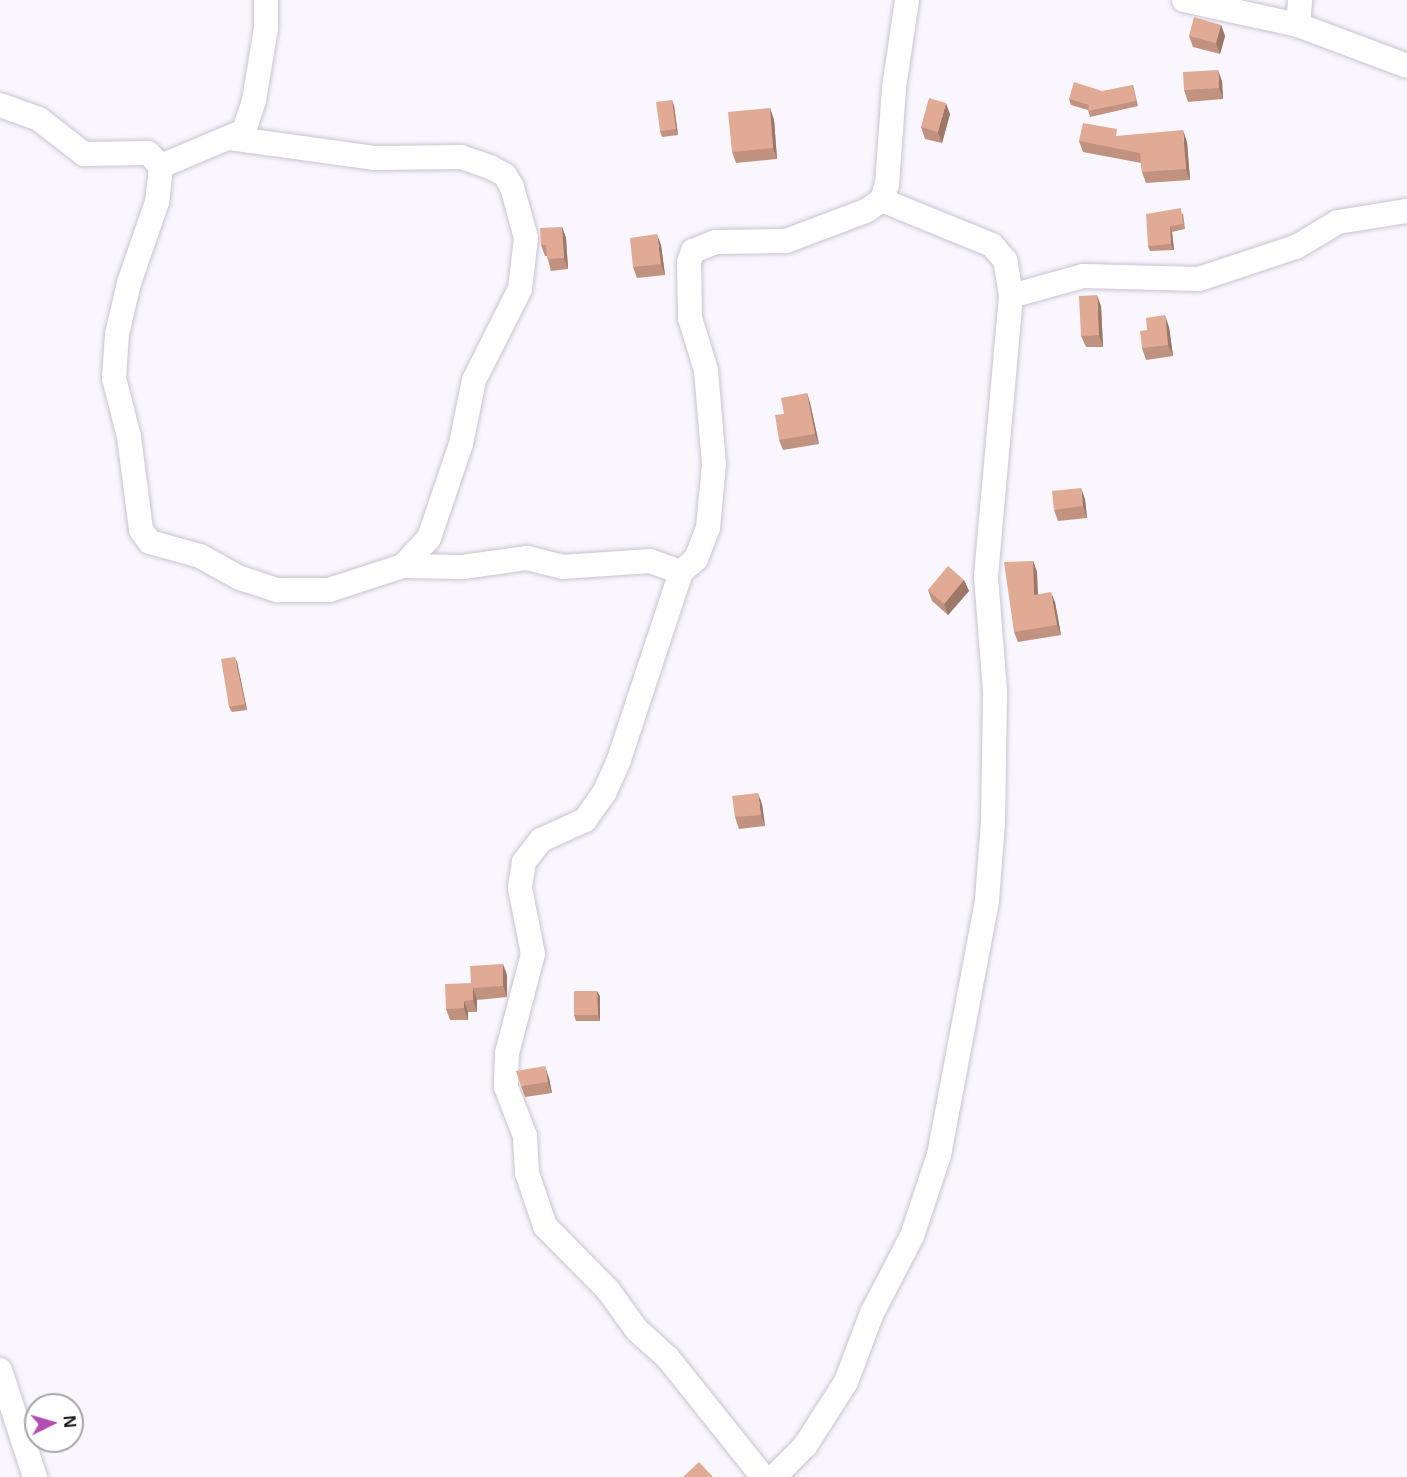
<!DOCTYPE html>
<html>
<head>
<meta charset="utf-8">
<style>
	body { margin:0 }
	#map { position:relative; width:1407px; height:1477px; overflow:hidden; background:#f9f6fe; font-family:"Open Sans",sans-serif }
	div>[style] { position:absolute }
	.roads { filter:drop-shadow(0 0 2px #c9c4d0) drop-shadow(0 0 2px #c9c4d0) }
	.minor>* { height:24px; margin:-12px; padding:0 12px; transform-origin:12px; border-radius:12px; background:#fff }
	.wall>* { inset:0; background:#c19280 }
	.shaded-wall>* { inset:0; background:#9d7768 }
	.building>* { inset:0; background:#e0aa95 }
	span { translate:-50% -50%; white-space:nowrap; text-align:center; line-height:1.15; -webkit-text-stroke:4.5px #fff; paint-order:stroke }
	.north { position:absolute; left:24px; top:1393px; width:60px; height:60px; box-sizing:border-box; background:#fff; border:2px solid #a6a5a7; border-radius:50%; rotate:85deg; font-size:16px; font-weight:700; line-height:24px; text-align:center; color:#201f23 }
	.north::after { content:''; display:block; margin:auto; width:21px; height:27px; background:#b24db2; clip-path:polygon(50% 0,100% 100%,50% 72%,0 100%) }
</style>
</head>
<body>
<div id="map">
	<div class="roads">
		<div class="minor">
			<i style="left:1184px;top:0;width:117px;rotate:12.4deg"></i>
			<i style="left:1298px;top:25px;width:116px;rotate:20.6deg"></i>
			<i style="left:1298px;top:25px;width:25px;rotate:-85deg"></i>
			<i style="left:0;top:105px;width:41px;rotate:19.7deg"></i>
			<i style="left:39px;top:119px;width:57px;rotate:37.9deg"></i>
			<i style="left:84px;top:154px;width:64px;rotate:-0.9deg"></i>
			<i style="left:148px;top:153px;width:18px;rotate:45deg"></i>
			<i style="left:161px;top:166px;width:36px;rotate:96deg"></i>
			<i style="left:157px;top:202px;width:86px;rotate:109.1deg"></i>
			<i style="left:129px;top:283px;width:52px;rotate:103.2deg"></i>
			<i style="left:117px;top:334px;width:44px;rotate:93.9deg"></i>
			<i style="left:114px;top:378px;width:61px;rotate:75.7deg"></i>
			<i style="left:129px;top:437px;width:94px;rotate:82.6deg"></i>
			<i style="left:141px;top:530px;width:15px;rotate:53deg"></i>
			<i style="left:150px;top:542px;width:52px;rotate:15.6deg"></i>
			<i style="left:200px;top:556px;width:46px;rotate:28.8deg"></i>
			<i style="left:240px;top:578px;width:40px;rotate:18deg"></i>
			<i style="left:278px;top:590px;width:51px"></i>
			<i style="left:329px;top:590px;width:78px;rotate:-18deg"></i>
			<i style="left:403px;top:566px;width:60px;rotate:1deg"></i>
			<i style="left:463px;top:567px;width:65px;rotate:-8deg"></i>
			<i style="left:527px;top:558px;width:36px;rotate:14deg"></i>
			<i style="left:562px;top:567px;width:88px;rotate:-3.9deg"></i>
			<i style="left:650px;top:561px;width:33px;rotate:20deg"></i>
			<i style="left:681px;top:572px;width:20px;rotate:-41deg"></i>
			<i style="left:696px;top:559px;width:33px;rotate:-69deg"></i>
			<i style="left:708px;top:528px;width:64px;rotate:-84.6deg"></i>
			<i style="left:714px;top:464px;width:94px;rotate:-94.9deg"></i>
			<i style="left:706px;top:370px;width:54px;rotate:-107.1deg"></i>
			<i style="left:690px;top:318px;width:56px;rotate:-91deg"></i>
			<i style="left:689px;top:262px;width:12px;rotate:-70deg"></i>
			<i style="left:693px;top:251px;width:24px;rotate:-22deg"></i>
			<i style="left:715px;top:242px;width:71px;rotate:-0.8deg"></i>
			<i style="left:786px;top:241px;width:85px;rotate:-20.6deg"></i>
			<i style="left:866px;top:211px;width:19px;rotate:-35deg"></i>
			<i style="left:882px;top:200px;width:17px;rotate:-73deg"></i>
			<i style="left:887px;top:184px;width:96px;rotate:-85.8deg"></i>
			<i style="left:894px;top:88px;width:89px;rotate:-81.6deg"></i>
			<i style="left:230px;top:138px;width:145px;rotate:7.9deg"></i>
			<i style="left:374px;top:158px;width:87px;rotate:-0.7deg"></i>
			<i style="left:461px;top:157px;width:31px;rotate:19deg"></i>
			<i style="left:490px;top:167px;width:17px;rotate:28deg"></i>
			<i style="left:505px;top:175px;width:14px;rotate:60deg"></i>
			<i style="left:512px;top:187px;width:53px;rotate:74.6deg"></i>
			<i style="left:526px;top:238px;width:51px;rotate:96.7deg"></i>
			<i style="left:520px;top:289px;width:102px;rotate:116.8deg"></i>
			<i style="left:474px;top:380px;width:65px;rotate:101.5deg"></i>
			<i style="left:461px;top:444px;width:99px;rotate:108.8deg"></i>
			<i style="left:429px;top:538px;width:38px;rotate:133deg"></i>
			<i style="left:161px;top:166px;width:90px;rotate:-22.9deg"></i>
			<i style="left:244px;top:131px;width:33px;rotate:-72deg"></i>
			<i style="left:254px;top:100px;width:73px;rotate:-80.5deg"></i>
			<i style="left:266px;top:28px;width:28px;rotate:-90deg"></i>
			<i style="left:1011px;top:296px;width:75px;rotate:-15.5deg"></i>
			<i style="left:1083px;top:276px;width:116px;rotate:1.5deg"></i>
			<i style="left:1199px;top:279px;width:102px;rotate:-18.3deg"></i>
			<i style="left:1296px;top:247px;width:49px;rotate:-30.8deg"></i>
			<i style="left:1338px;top:222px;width:70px;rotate:-9.1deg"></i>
			<i style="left:681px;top:572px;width:198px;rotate:108.3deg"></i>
			<i style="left:619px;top:760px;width:36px;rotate:114deg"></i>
			<i style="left:604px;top:793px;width:33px;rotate:125deg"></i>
			<i style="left:585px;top:820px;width:48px;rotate:155.6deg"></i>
			<i style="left:541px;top:840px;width:28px;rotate:128deg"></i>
			<i style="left:524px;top:862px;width:26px;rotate:99deg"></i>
			<i style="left:520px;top:888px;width:67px;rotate:78.9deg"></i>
			<i style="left:533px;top:954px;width:102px;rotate:104.7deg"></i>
			<i style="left:507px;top:1053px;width:34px;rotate:92deg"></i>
			<i style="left:506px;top:1087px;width:53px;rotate:68.8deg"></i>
			<i style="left:525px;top:1136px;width:37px;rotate:87deg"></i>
			<i style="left:527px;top:1173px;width:56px;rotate:71.2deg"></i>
			<i style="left:545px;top:1226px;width:90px;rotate:45.5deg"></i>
			<i style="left:608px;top:1290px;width:49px;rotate:54.1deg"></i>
			<i style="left:637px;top:1330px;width:42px;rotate:42.1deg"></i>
			<i style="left:668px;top:1358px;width:152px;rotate:51.4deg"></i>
			<i style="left:0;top:1370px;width:113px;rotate:71.9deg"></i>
			<i style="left:774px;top:1477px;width:44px;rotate:-45deg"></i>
			<i style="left:805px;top:1446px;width:76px;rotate:-57.4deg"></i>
			<i style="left:846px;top:1382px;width:74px;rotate:-69.4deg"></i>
			<i style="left:872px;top:1313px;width:87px;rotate:-62.5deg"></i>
			<i style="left:912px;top:1236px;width:85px;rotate:-71.6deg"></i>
			<i style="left:939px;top:1155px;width:259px;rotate:-79.3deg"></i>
			<i style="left:987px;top:900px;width:78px;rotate:-85.6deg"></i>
			<i style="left:993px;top:822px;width:131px;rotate:-89.1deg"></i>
			<i style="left:995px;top:691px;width:115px;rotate:-94.5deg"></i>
			<i style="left:986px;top:576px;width:281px;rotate:-84.9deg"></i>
			<i style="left:1011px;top:296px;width:36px;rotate:-99deg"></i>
			<i style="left:1005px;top:260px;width:20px;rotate:-131deg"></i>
			<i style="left:992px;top:245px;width:119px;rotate:-157.8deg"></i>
		</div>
	</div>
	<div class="wall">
		<i style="clip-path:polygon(1221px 25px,1225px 36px,1220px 54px,1193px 47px,1189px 36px)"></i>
		<i style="clip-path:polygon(1222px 81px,1223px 99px,1188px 102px,1184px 90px)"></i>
		<i style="clip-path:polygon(1133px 85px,1138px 106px,1090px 117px,1088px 110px,1071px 105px,1069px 99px)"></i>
		<i style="clip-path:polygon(672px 100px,674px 106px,678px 135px,662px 137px,660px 131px)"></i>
		<i style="clip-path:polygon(770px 108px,774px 120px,777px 159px,736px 163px,732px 152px)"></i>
		<i style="clip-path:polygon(950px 114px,942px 143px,925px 139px,921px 127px)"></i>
		<i style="clip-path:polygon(1120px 136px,1187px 142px,1190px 180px,1146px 183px,1142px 172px,1141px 163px,1083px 152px,1079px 141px)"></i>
		<i style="clip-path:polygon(1183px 213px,1185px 229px,1172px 232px,1174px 250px,1150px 251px,1148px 246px)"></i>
		<i style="clip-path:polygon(562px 227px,566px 238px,568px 269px,551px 271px,547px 256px,545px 256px,541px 245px)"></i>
		<i style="clip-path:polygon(661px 245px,665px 275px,637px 278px,633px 267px)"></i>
		<i style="clip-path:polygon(1101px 306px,1103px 347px,1086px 347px,1081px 336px)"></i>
		<i style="clip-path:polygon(1169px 327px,1173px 356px,1146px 360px,1142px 348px)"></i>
		<i style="clip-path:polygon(807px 393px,810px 403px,819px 444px,783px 450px,779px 440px,784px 414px)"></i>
		<i style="clip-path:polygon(1085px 499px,1087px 518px,1058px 521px,1054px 510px)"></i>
		<i style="clip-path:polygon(1033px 561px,1037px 572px,1038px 594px,1055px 602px,1061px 635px,1018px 642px,1014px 632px)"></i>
		<i style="clip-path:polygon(964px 580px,969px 591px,948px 615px,932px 601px,928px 590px)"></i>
		<i style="clip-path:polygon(237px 662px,247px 710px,232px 712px,229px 707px)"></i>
		<i style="clip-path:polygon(762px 804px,765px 826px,739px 829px,735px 817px)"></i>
		<i style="clip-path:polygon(507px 975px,507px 997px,477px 1000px,477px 1012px,468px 1012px,468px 1020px,450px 1020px,446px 1009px,471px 983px)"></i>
		<i style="clip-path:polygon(600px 996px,600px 1021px,576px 1021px,574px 1015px)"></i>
		<i style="clip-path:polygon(549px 1078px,552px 1093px,525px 1097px,521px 1086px)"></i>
	</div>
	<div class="shaded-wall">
		<i style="clip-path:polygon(1221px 25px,1225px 36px,1220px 54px,1216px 43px)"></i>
		<i style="clip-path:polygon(1218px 70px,1222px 81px,1223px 99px,1219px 88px)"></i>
		<i style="clip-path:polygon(672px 100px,674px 106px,678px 135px,676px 129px)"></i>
		<i style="clip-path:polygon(946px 103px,950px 114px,942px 143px,938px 132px)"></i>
		<i style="clip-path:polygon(770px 108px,774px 120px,777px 159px,773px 148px)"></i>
		<i style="clip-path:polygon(1183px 130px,1187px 142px,1190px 180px,1186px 169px)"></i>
		<i style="clip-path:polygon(1170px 226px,1172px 232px,1174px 250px,1171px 244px)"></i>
		<i style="clip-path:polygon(562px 227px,566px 238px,568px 269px,564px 258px)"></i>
		<i style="clip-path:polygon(657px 234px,661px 245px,665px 275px,661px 264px)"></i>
		<i style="clip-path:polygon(1097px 295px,1101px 306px,1103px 347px,1099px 335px)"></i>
		<i style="clip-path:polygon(1165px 315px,1169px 327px,1173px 356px,1168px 345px)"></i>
		<i style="clip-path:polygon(807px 393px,810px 403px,819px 444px,815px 434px)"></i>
		<i style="clip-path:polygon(1081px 488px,1085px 499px,1087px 518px,1083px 506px)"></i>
		<i style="clip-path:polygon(1033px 561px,1037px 572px,1038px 605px,1034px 595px)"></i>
		<i style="clip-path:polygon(964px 580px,969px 591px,948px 615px,944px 604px)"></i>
		<i style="clip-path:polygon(1051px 592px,1055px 602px,1061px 635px,1057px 625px)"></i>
		<i style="clip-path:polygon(235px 657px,237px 662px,247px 710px,245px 704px)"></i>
		<i style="clip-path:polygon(758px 793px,762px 804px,765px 826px,761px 815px)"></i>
		<i style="clip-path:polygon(503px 964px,507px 975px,507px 997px,503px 986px)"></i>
		<i style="clip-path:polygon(473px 988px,477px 1000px,477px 1012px,473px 1000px)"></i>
		<i style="clip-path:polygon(597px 991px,600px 996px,600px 1021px,598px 1015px)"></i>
		<i style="clip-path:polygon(464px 1001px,468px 1012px,468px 1020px,464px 1008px)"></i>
		<i style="clip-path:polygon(545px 1066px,549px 1078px,552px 1093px,548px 1082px)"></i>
	</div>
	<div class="building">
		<i style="clip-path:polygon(1194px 17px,1221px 25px,1216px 43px,1189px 36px)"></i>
		<i style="clip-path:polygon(1218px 70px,1219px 88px,1184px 90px,1183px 72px)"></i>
		<i style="clip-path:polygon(1074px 82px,1102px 91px,1133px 85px,1136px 101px,1088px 111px,1089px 105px,1069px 99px)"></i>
		<i style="clip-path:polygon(929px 98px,946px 103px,938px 132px,921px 127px)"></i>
		<i style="clip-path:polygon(672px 100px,676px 129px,660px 131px,656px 102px)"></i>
		<i style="clip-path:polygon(770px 108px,773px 148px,732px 152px,728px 112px)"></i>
		<i style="clip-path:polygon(1083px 123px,1117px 129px,1116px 136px,1183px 130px,1186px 169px,1142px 172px,1140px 153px,1079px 141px)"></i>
		<i style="clip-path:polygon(1181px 208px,1183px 224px,1170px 226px,1171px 244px,1148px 246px,1146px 214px)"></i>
		<i style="clip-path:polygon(562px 227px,564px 258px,547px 259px,546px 245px,541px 245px,540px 228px)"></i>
		<i style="clip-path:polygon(657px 234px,661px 264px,633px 267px,630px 238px)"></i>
		<i style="clip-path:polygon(1097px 295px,1099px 335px,1081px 336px,1079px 296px)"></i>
		<i style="clip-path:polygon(1165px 315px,1168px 345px,1142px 348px,1140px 331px,1147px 330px,1146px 318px)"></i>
		<i style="clip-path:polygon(807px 393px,815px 434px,779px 440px,775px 415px,784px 414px,781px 398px)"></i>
		<i style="clip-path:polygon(1081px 488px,1083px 506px,1054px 510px,1052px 491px)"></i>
		<i style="clip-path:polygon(1033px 561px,1034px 595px,1051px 592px,1057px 625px,1014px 632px,1004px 562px)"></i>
		<i style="clip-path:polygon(948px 566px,964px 580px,944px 604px,928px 590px)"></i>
		<i style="clip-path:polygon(235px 657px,245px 704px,229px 707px,221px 659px)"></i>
		<i style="clip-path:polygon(758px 793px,761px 815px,735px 817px,732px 796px)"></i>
		<i style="clip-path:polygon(503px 964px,503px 986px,473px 988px,473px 1000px,464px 1001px,464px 1008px,446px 1009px,445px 984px,471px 983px,470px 966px)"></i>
		<i style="clip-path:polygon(574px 991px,597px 991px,598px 1015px,574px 1015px)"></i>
		<i style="clip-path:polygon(545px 1066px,548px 1082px,521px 1086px,516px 1071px)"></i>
		<i style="clip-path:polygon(699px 1462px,713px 1477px,683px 1477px)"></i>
	</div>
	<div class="north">N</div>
</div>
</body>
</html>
